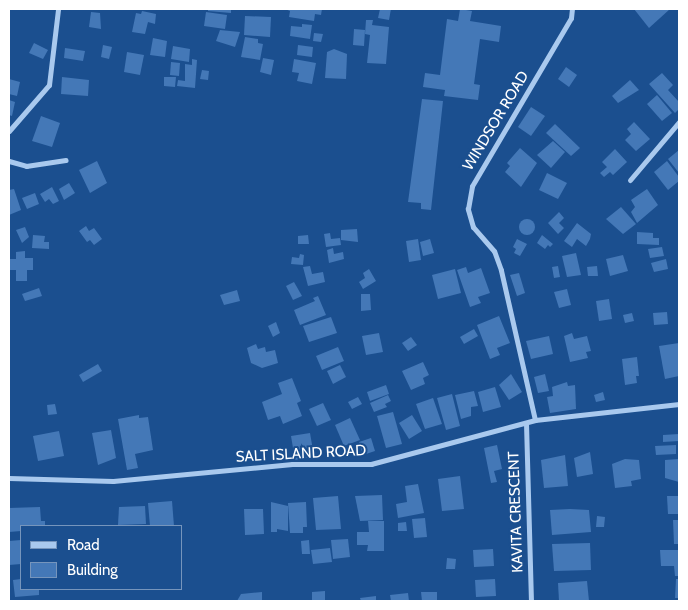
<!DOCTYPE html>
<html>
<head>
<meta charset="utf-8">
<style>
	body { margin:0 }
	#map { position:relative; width:688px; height:610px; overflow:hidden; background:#1b4f8f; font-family:Cabin,sans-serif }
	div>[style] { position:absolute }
	.building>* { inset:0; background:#4478b7 }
	.round { border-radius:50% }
	.street>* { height:5px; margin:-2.5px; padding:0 2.5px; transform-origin:2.5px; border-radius:2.5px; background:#a9c9ee }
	span { translate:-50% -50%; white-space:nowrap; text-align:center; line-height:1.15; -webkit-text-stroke:4px #1b4f8f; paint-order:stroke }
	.street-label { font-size:15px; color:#fff }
	.frame { position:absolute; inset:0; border:10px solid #fff; pointer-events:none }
	.legend { position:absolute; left:20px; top:525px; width:162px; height:65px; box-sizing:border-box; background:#1b4f8f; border:1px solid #7695bc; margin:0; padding:6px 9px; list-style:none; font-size:15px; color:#fff }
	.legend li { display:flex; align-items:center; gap:10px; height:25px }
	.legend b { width:25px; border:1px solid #7695bc }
</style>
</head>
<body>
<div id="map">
	<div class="building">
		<i style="clip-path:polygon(208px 9px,231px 9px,231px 13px,208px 11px)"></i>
		<i style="clip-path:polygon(285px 9px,322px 9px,321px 15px,315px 14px,314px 21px,289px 17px,290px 11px)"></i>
		<i style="clip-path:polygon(380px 9px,391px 9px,389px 20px,378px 18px)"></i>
		<i style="clip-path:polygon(460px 9px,472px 11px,470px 21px,501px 26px,499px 42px,480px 39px,474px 84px,480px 85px,478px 100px,444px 96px,445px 90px,423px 87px,425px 73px,440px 75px,447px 19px,458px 21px)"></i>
		<i style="clip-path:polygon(634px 9px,670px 9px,649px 28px)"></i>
		<i style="clip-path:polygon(142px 11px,156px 14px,155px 24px,148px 22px,145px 34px,132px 32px,136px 13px,141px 14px)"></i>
		<i style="clip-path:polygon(91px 12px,100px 13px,101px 29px,89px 27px)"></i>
		<i style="clip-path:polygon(206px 12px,227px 15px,225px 29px,204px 26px)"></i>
		<i style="clip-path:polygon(245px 16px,271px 17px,270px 37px,244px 35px)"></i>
		<i style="clip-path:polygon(366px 20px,373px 20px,372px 25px,389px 27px,386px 64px,367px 63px,370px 35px,365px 34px)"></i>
		<i style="clip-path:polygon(302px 24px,312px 25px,310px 39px,290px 36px,291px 26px,302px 27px)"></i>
		<i style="clip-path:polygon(354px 29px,365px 30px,364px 46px,353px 45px)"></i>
		<i style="clip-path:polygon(220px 30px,240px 32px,235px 47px,216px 41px)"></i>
		<i style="clip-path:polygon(314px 33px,323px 34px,321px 42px,313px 41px)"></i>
		<i style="clip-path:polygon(245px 37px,258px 39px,258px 43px,263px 44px,260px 60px,241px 57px)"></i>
		<i style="clip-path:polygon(153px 38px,167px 41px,165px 57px,150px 55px)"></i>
		<i style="clip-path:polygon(34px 43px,48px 50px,43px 59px,29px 53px)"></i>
		<i style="clip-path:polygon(103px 45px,112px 47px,109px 59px,101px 57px)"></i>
		<i style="clip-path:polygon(298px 45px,313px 47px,312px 57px,297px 55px)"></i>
		<i style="clip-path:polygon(173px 46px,190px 49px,189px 62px,171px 59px)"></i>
		<i style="clip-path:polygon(65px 48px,85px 51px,83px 61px,64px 58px)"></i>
		<i style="clip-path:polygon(334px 49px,347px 54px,346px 79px,325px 78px,327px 52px)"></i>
		<i style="clip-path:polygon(127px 52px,144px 55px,140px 75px,124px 72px)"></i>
		<i style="clip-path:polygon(263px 58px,274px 60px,271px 75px,260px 72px)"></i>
		<i style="clip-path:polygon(192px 59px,197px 60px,195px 88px,177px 86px,178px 80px,185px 81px,185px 64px,192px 65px)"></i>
		<i style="clip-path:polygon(294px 59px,316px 63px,312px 84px,297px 81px,299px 73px,292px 72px)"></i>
		<i style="clip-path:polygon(171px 62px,180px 63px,179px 76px,170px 75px)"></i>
		<i style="clip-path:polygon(566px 67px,577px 75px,569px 87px,558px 79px)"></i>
		<i style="clip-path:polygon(202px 70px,209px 71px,208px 80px,200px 79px)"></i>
		<i style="clip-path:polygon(662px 73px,673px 85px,668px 90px,679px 102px,679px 109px,675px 113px,649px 84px)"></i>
		<i style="clip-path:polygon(62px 77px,89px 80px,88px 96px,61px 94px)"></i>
		<i style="clip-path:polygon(164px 77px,176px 77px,175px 87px,164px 86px)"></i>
		<i style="clip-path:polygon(9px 79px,20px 82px,17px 96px,9px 94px)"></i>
		<i style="clip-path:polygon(630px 80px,639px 90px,618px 103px,612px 96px)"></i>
		<i style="clip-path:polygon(657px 95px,672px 113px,662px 121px,647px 104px)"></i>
		<i style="clip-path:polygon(422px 99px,443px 101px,431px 210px,421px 209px,421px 203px,408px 202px)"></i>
		<i style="clip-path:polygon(9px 100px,15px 102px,12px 116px,9px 115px)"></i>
		<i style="clip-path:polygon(531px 107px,545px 116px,531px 136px,518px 127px)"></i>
		<i style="clip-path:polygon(41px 116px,60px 123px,52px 147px,32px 141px)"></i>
		<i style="clip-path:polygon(634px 122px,650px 139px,636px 151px,625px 140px,631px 134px,627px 129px)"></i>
		<i style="clip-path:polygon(555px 124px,580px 148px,571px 156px,546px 133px)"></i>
		<i style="clip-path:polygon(553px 141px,565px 152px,551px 168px,537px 155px)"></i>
		<i style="clip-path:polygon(520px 148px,537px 163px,521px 187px,505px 172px,510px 166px,507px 163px)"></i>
		<i style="clip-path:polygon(615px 149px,627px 162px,613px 175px,610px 172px,604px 177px,600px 173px,607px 167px,602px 162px)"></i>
		<i style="clip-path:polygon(679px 150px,679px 173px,668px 159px)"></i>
		<i style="clip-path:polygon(97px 161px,107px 183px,90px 193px,79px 170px)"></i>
		<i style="clip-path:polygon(667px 161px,679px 177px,679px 181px,668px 190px,654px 172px)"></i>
		<i style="clip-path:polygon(547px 173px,567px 183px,558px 199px,539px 190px)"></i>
		<i style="clip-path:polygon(69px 183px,75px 193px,64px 200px,59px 189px)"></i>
		<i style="clip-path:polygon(52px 187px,59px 201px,53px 204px,49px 199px,45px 202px,40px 194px)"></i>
		<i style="clip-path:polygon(14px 189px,21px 210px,9px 215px,9px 190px)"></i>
		<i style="clip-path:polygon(647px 189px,658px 205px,637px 223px,631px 212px,635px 207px,631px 200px)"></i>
		<i style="clip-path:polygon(35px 193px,39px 204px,27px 209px,22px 198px)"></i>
		<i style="clip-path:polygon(621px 207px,636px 224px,623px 234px,606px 219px)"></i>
		<i style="clip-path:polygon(559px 212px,564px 218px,559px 223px,564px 228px,558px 234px,548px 223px)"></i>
		<i class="round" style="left:519px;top:219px;width:16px;height:16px"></i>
		<i style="clip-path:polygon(577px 223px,591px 234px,590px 239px,586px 246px,577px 239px,572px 247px,564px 241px)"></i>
		<i style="clip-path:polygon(86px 226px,89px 231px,94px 228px,102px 239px,94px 245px,90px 240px,87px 242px,79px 231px)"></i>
		<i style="clip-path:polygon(25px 227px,29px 237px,22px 243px,16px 230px)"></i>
		<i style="clip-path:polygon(357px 229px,358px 242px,341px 240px,341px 230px)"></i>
		<i style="clip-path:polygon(637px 232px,653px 233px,653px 238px,659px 238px,659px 245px,637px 244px)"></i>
		<i style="clip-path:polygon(330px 233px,331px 239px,340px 238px,341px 245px,326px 247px,324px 234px)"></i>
		<i style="clip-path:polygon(33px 235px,45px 236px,44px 242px,49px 242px,49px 249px,32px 248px)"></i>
		<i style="clip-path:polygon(308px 235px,309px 244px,298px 244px,298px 236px)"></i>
		<i style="clip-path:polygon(542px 235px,553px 244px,550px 247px,548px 245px,545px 249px,537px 243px)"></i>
		<i style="clip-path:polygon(418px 239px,421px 260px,409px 262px,406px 241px)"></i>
		<i style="clip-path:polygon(430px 239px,434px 253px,423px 256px,420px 242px)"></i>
		<i style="clip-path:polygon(517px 239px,527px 244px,520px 256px,514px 253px,516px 249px,513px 247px)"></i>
		<i style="clip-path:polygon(662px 247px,664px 256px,650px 258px,648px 249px)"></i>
		<i style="clip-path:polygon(333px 248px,334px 254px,343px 252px,344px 259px,329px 263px,327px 250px)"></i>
		<i style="clip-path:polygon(25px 251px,25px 258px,33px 258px,33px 270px,27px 270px,27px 281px,16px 281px,16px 270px,9px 270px,9px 259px,16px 259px,16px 252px)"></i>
		<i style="clip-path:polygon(576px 253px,581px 275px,567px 277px,562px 256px)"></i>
		<i style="clip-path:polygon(300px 254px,304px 255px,303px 265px,291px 264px,292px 257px,299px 258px)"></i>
		<i style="clip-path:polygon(623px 255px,628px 271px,610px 276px,606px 259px)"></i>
		<i style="clip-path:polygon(666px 259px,668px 269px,654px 272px,651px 263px)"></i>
		<i style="clip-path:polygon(310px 266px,312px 274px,323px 272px,325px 282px,308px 286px,303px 267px)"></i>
		<i style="clip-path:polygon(558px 266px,560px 277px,554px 278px,552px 267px)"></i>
		<i style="clip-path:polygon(597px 266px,598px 276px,588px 276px,587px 267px)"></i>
		<i style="clip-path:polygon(466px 267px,468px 273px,481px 268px,490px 293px,478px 297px,481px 303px,470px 307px,457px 270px)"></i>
		<i style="clip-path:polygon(369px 269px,376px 281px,363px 289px,359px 282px,365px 278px,363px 273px)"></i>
		<i style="clip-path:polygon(455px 269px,461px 293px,438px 299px,432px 275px)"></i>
		<i style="clip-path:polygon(519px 273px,525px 293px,517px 296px,510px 275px)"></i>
		<i style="clip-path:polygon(294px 282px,302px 296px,293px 300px,286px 286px)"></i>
		<i style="clip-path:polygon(39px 288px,42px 296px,25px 301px,22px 294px)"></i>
		<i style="clip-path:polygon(567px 289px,571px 305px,559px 308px,554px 292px)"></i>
		<i style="clip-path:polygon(237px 290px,240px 301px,224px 305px,220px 295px)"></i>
		<i style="clip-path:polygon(361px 294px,370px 294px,371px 310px,361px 311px)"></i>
		<i style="clip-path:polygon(318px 296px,326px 315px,300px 325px,294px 310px,315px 301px,313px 298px)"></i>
		<i style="clip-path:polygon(609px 299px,612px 319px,599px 321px,596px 301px)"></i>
		<i style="clip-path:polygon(667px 312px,668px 324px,654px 325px,653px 313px)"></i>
		<i style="clip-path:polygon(632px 313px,634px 321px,625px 323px,623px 315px)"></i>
		<i style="clip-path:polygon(499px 316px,510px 343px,497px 348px,500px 355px,490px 359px,477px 325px)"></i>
		<i style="clip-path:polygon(331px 317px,337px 333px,309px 342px,303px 326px)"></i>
		<i style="clip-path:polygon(276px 322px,280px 333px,273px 337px,268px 326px)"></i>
		<i style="clip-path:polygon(474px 329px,478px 336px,464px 344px,460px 337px)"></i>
		<i style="clip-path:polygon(379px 333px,383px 352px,366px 355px,362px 336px)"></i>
		<i style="clip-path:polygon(572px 333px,574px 339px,587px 336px,591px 351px,586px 352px,588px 358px,570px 362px,564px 336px)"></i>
		<i style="clip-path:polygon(549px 336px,553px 354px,531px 359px,526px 341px)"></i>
		<i style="clip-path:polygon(411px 337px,417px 345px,408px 351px,402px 343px)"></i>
		<i style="clip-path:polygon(679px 343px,679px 376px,665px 379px,659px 346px)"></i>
		<i style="clip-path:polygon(256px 344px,258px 349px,265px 347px,266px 352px,275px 350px,278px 363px,262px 368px,251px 363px,247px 348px)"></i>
		<i style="clip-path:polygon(338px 347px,344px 361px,322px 370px,316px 356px)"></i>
		<i style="clip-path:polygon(637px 357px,639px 376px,636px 376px,637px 383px,625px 385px,622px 359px)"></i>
		<i style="clip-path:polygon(423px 362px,429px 375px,423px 378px,425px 384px,411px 390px,402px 371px)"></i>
		<i style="clip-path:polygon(98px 364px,102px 371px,83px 382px,79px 375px)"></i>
		<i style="clip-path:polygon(340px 365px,346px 377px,333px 384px,327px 371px)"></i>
		<i style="clip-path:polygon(511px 374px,522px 392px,509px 400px,499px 385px)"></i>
		<i style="clip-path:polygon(545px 374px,549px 391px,538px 393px,534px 377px)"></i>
		<i style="clip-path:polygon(292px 378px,301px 401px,297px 403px,302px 416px,283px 424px,280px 416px,268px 420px,262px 402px,282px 394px,278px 383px)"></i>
		<i style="clip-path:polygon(567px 382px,568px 386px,575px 385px,576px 409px,550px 413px,547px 397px,553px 396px,552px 387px)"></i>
		<i style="clip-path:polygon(386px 385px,389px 394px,370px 401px,367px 392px)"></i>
		<i style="clip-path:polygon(495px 387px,501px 407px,483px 412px,478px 392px)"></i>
		<i style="clip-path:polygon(474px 391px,478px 406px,471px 407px,471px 416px,461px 419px,455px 395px)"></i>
		<i style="clip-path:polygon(603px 392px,605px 400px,596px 402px,594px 395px)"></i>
		<i style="clip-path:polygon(452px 394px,460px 426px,446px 430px,437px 398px)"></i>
		<i style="clip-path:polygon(388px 395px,391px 401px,385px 404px,387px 407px,374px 412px,370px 403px)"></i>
		<i style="clip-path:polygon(358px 397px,362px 404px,352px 409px,348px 402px)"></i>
		<i style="clip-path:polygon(433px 398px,442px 424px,425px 429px,416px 404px)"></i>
		<i style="clip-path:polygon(323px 403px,331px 420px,317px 426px,309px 409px)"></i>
		<i style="clip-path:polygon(55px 404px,57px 414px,48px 415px,47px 405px)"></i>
		<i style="clip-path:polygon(393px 412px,402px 444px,386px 448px,377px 416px)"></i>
		<i style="clip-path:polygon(139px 415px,139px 418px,148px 417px,153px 450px,135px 454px,138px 468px,127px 470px,118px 419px)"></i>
		<i style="clip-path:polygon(412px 415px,422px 431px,409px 439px,399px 423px)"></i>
		<i style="clip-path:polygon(350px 418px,360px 440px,344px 446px,335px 425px)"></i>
		<i style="clip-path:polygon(111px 430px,116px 458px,98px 465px,92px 433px)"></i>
		<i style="clip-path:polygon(59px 431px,64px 456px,38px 461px,33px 436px)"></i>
		<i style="clip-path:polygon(310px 433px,314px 456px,295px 460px,291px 436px)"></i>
		<i style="clip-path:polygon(679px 434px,679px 441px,663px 442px,663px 435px)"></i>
		<i style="clip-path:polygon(371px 438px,375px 451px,363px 455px,359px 442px)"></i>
		<i style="clip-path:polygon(497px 445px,502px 469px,494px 471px,497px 482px,491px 483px,484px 448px)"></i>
		<i style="clip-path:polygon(676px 445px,676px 454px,656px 455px,655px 446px)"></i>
		<i style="clip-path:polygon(590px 452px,593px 474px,577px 477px,574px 458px)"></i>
		<i style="clip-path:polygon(565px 455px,568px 486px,544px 488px,541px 460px)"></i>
		<i style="clip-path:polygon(625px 459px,639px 460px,641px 479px,631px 481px,632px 486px,615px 488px,612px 464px)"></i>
		<i style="clip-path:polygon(679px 459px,679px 482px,665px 478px,665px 460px)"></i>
		<i style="clip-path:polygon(460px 476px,464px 509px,442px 511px,438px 479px)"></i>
		<i style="clip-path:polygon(418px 484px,424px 513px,398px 518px,396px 504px,407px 502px,405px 486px)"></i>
		<i style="clip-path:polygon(382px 495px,383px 520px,360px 521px,355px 496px)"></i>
		<i style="clip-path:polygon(338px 496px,341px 529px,316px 530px,313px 498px)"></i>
		<i style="clip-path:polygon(667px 496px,679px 496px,679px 514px,668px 514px)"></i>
		<i style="clip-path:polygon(172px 501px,174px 526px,150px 526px,148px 503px)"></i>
		<i style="clip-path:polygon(271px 502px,288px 506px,288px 531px,277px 529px,277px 532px,271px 532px)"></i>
		<i style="clip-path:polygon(306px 502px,307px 527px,303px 527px,303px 533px,290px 533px,288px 503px)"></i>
		<i style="clip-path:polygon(145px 506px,146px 524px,118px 525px,119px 507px)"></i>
		<i style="clip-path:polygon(40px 507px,41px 521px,45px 521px,45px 526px,21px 526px,21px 531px,9px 532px,9px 508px)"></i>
		<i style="clip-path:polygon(244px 509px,263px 509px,264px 534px,245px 535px)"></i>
		<i style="clip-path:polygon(570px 509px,589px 510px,591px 532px,552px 535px,550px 510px)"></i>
		<i style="clip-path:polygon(597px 516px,605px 517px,604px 527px,596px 527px)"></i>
		<i style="clip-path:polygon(425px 518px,427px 537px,414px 538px,412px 519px)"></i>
		<i style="clip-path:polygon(673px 520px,679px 520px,679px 544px,674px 544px)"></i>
		<i style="clip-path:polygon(368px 521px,384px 521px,384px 551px,367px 551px,368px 545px,357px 545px,357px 532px,369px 532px)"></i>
		<i style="clip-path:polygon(406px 522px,407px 531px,398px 531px,398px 523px)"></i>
		<i style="clip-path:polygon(348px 539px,350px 557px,333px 559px,331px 540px)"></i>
		<i style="clip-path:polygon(21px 540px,21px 564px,9px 565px,9px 541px)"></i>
		<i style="clip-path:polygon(309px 540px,310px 554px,302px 554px,301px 541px)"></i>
		<i style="clip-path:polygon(590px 543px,591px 570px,554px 571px,552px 544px)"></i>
		<i style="clip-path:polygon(330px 548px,332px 562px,313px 564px,311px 550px)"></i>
		<i style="clip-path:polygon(493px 549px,494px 566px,474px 567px,473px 550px)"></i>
		<i style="clip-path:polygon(660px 550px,679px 550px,679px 576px,675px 576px,674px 566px,661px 566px)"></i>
		<i style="clip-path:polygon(447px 558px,456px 559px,455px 569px,446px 569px)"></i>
		<i style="clip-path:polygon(21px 579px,21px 589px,39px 589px,39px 595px,15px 597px,13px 580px)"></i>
		<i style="clip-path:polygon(495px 579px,496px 596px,476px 597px,475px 580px)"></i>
		<i style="clip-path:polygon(676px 579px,679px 579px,679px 598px,675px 598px)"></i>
		<i style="clip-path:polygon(587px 581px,589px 601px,559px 601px,558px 583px)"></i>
		<i style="clip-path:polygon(325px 591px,325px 601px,312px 601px,312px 592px)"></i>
		<i style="clip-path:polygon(262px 592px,262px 601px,237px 601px,241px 594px)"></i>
		<i style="clip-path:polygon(421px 592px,437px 592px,437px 601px,422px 601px)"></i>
		<i style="clip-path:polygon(408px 593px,409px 601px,391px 601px,390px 595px)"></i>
		<i style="clip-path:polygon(376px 596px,376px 601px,361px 601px,360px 598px)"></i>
	</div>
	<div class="street">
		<i style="left:9px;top:131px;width:61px;rotate:-49deg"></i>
		<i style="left:49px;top:85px;width:77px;rotate:-83.2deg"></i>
		<i style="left:9px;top:161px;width:18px;rotate:16deg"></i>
		<i style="left:26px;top:166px;width:40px;rotate:-8.5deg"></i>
		<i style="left:630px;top:180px;width:76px;rotate:-49.8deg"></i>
		<i style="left:535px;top:420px;width:154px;rotate:-102.8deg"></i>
		<i style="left:501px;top:270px;width:20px;rotate:-110deg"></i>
		<i style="left:494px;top:251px;width:32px;rotate:-131deg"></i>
		<i style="left:473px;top:227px;width:19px;rotate:-106deg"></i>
		<i style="left:468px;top:209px;width:23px;rotate:-80deg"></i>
		<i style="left:472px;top:186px;width:195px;rotate:-59.5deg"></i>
		<i style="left:571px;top:18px;width:9px;rotate:-84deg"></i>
		<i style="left:526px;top:423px;width:178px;rotate:88.4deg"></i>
		<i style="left:9px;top:478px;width:104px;rotate:1.7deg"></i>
		<i style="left:113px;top:481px;width:180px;rotate:-5.4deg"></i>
		<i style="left:292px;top:464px;width:79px"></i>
		<i style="left:371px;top:464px;width:170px;rotate:-15deg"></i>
		<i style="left:535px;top:420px;width:145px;rotate:-6.3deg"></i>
	</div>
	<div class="street-label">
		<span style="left:496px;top:121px;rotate:-59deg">WINDSOR ROAD</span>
		<span style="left:301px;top:454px;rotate:-3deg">SALT ISLAND ROAD</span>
		<span style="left:516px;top:512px;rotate:-92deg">KAVITA CRESCENT</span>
	</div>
	<div class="frame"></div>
	<ul class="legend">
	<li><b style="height:6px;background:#a9c9ee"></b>Road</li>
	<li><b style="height:14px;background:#4478b7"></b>Building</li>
	</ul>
</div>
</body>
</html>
